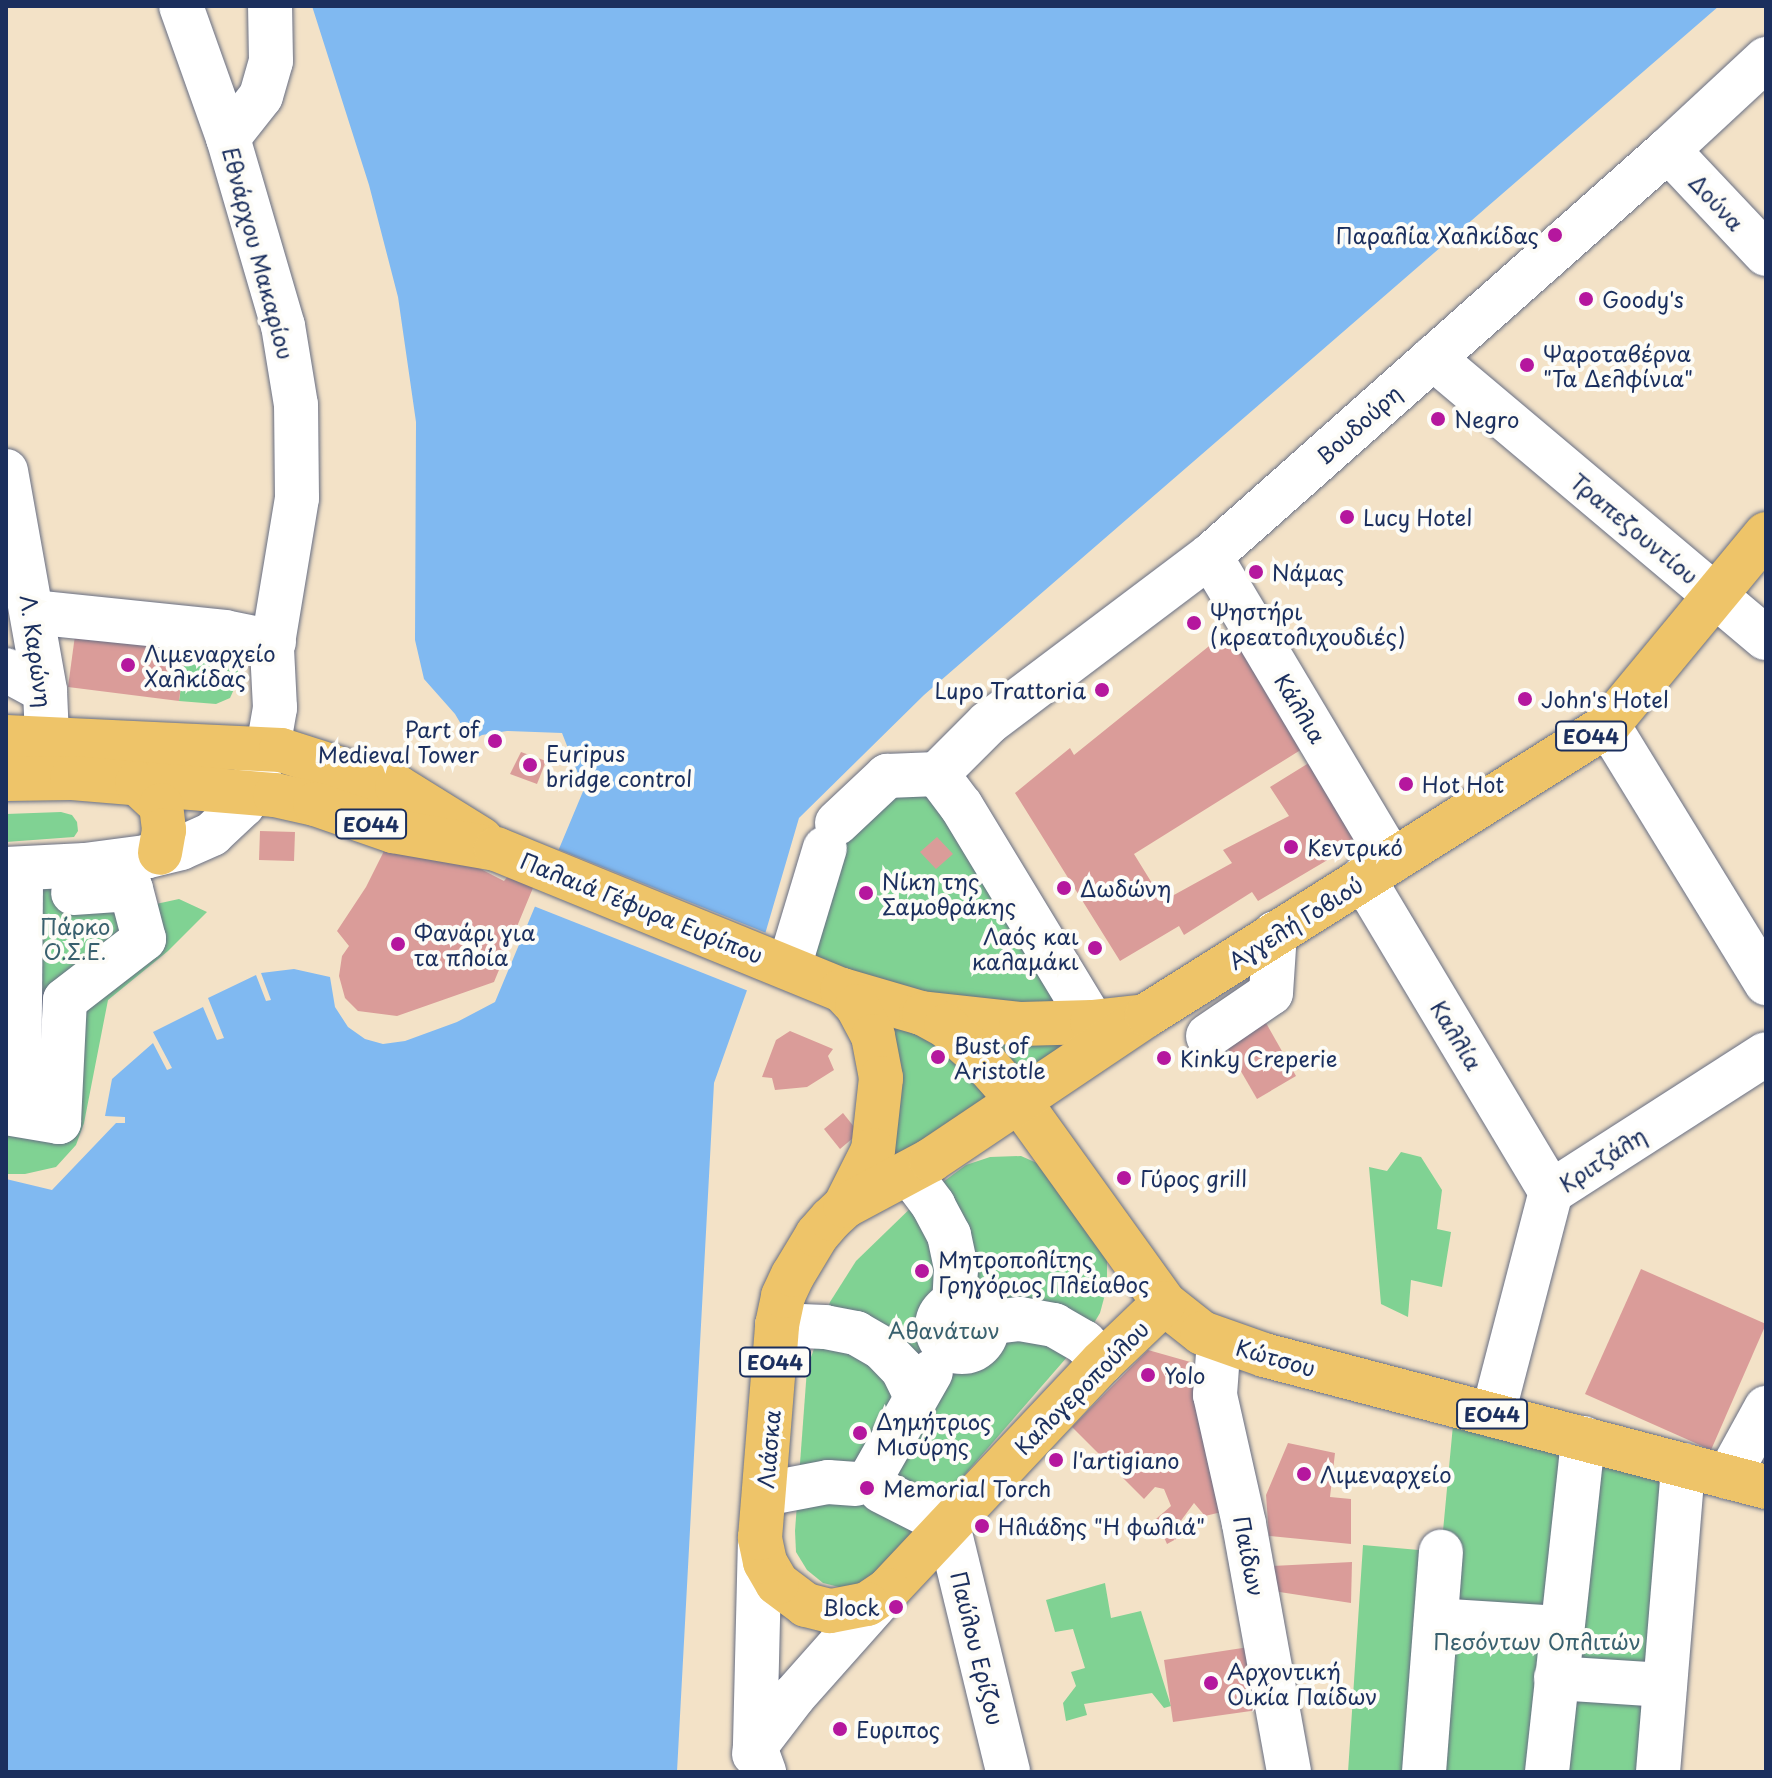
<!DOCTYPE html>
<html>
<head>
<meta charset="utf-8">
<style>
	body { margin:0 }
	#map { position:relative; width:1772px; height:1778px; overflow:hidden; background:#f3e2c7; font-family:"Playpen Sans",sans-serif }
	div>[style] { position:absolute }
	.green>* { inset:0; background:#80d293 }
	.water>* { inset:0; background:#80b9f1 }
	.pier>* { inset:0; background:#f3e2c7 }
	.building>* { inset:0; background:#da9c99 }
	.roads { filter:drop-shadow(0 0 2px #676e83) drop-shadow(0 0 2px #676e83) }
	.minor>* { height:44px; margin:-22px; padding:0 22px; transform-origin:22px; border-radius:22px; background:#fff }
	.minor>.ring { margin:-22px; padding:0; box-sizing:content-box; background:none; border:44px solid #fff; border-radius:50% }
	.major>* { height:44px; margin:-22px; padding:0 22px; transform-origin:22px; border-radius:22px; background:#eec469 }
	.dots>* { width:22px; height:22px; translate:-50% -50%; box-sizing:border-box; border:4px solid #fdfcf7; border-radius:50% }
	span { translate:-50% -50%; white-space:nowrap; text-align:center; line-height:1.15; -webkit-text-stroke:8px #fdfcf7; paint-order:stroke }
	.shield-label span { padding:2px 6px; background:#fdfcf7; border:2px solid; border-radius:6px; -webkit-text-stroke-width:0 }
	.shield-label { font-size:20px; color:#1b2f5e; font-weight:700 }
	.street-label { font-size:22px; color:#1b2f5e }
	.poi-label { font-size:22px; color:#1b2f5e }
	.right { translate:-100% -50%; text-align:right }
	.left { translate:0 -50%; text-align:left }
	.park-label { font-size:22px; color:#39606e }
	.frame { position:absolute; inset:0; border:8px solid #1b2f5e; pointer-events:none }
</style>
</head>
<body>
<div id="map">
	<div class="green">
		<i style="clip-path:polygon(187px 643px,231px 651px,236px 658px,239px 678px,230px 698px,216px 704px,179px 701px)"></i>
		<i style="clip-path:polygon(937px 774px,1094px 1050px,845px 1206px,879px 1056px,789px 967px,837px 823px)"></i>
		<i style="clip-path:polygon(61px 812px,72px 815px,77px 822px,78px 831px,74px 837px,6px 842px,6px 814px)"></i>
		<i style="clip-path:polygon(145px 857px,156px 904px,179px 899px,207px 912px,168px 951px,108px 1000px,84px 1123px,76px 1145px,56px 1167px,25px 1174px,6px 1174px,6px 869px)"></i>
		<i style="clip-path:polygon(1401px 1152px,1421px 1157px,1442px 1190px,1437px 1229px,1451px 1232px,1442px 1287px,1411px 1280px,1408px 1317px,1381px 1304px,1369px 1167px,1387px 1171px)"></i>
		<i style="clip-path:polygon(1021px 1156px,1046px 1167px,1107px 1257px,1107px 1287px,1100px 1313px,1088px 1333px,881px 1571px,864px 1584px,843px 1588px,823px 1583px,807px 1570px,796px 1552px,795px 1531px,807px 1369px,830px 1302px,856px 1261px,920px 1199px,966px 1165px,990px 1157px)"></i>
		<i style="clip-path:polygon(1455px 1404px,1683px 1465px,1658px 1772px,1348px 1772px,1363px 1545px,1441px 1552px)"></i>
		<i style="clip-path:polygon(1105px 1583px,1111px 1618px,1141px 1611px,1171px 1706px,1164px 1708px,1152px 1693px,1084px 1704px,1087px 1715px,1066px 1721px,1063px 1703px,1076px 1686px,1071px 1672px,1085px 1668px,1073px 1629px,1055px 1632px,1046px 1600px)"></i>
	</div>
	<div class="water">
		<i style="clip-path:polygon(312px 6px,1719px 6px,924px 695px,799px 818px,756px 965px,714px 1083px,677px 1772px,6px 1772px,6px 1179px,52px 1190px,116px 1123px,125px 1123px,125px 1117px,105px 1116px,112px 1079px,153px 1043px,167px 1070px,172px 1068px,153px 1032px,203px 1007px,217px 1040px,224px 1038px,208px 998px,256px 975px,266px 1001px,271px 1000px,261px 973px,294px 969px,330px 977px,335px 1007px,348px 1027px,365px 1039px,383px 1044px,405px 1041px,457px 1022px,495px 1002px,584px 789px,562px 733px,507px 731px,482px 735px,471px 741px,455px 714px,424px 679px,415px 640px,416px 422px,398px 297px,369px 185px)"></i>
	</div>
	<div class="pier">
		<i style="clip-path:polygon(555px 848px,769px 934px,751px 992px,531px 905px)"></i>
	</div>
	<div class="building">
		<i style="clip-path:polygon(76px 628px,187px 643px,179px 701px,68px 687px)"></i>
		<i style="clip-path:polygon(1229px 630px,1307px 746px,1134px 854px,1163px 901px,1232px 863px,1223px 850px,1289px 816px,1270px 787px,1312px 761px,1363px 839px,1258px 901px,1252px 892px,1184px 935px,1179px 926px,1120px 961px,1015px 793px,1070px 748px,1074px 755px)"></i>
		<i style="clip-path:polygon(521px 752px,546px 761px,537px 784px,510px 774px)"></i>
		<i style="clip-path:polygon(260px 831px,295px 832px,294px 861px,259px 860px)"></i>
		<i style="clip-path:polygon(937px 837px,953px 854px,936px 869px,920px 852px)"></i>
		<i style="clip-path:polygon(386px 847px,469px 863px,504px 881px,510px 874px,535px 883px,494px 982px,397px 1016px,358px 1011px,345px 998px,339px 976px,342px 956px,349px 946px,337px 931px,366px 887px)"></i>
		<i style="clip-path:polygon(1253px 1000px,1296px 1076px,1257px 1099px,1213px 1023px)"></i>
		<i style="clip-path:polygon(790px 1031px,833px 1049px,828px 1056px,834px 1070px,807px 1087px,775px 1090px,772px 1078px,762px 1077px,776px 1040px)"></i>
		<i style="clip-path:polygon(843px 1113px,859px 1133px,840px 1149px,824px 1129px)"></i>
		<i style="clip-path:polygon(1641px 1269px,1766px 1324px,1711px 1450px,1585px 1394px)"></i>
		<i style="clip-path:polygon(1148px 1350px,1201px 1365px,1234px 1509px,1205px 1516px,1194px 1503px,1180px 1522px,1187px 1533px,1167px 1544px,1156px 1519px,1171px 1506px,1164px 1489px,1155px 1487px,1144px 1499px,1072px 1427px)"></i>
		<i style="clip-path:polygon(1288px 1443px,1335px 1453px,1330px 1497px,1351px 1499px,1351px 1544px,1269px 1536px,1266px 1495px)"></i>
		<i style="clip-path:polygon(1352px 1562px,1351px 1603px,1273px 1591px,1272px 1566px)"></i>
		<i style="clip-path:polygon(1249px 1647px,1258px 1710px,1173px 1722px,1164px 1660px)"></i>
	</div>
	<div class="roads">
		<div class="minor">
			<i style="left:228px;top:138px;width:53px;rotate:-51.8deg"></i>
			<i style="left:261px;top:96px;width:36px;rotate:-74deg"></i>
			<i style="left:271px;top:61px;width:55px;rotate:-91deg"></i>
			<i style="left:1668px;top:150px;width:143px;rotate:46.7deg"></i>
			<i style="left:1433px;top:358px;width:435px;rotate:40.1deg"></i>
			<i style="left:6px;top:471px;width:223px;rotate:79.9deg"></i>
			<i style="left:45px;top:691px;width:46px;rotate:87.5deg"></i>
			<i style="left:1210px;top:556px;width:355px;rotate:59.2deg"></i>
			<i style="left:32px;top:612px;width:194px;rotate:5.9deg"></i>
			<i style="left:225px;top:632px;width:50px;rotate:11.5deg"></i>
			<i style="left:6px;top:670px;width:44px;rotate:28.3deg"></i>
			<i style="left:1608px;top:725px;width:303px;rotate:58.5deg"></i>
			<i style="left:837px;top:823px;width:69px;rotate:-43.2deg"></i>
			<i style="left:887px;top:776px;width:50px;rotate:-2.3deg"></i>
			<i style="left:6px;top:869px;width:79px;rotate:-2.9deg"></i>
			<i style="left:85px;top:865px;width:61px;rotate:-7.6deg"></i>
			<i style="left:145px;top:857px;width:37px;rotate:-14deg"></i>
			<i style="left:181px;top:848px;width:34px;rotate:-24deg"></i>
			<i style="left:212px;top:834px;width:42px;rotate:-43.1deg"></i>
			<i style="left:243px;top:805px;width:62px;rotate:-66.3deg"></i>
			<i style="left:268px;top:748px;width:41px;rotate:-80.1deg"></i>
			<i style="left:275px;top:708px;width:59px;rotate:-92.9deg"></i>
			<i style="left:272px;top:649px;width:153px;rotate:-80.6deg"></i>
			<i style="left:297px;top:498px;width:93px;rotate:-90.6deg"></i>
			<i style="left:296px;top:405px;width:80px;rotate:-99.3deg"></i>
			<i style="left:283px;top:326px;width:196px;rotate:-106.3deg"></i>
			<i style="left:228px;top:138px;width:140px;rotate:-109.6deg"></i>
			<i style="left:1363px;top:878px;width:366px;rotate:59.1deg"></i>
			<i style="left:789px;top:967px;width:124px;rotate:-73.2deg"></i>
			<i style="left:1092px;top:1022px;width:253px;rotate:-121.2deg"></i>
			<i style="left:961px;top:806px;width:40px;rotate:-127deg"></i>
			<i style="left:937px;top:774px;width:72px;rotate:-45deg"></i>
			<i style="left:988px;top:723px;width:278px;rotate:-37deg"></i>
			<i style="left:1210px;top:556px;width:612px;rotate:-41.56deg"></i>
			<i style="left:1668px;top:150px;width:134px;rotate:-42.9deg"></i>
			<i style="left:1208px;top:1036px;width:76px;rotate:-34.3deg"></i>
			<i style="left:1271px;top:993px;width:60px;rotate:-86.2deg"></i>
			<i style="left:6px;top:1113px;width:54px;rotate:9.6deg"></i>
			<i style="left:59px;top:1122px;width:122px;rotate:-87.2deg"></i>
			<i style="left:65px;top:1000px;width:100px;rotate:-37.7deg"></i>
			<i style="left:144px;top:939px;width:52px;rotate:-104.6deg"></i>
			<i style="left:131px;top:889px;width:58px;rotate:176.1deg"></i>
			<i style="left:19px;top:1114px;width:245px;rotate:-89.5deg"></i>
			<i style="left:910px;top:1174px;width:39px;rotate:53deg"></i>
			<i style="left:933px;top:1205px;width:34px;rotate:62deg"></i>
			<i style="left:949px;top:1235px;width:34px;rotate:78deg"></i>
			<i style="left:956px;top:1268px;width:35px;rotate:93deg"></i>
			<i class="ring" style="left:937px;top:1302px;width:6px;height:6px"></i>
			<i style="left:986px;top:1323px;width:34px;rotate:-7deg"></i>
			<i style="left:1020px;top:1319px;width:35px;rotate:10deg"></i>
			<i style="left:1054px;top:1325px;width:34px;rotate:30deg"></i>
			<i style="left:1084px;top:1342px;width:27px;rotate:48deg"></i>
			<i style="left:777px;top:1325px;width:48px;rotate:2.4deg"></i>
			<i style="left:825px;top:1327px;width:32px;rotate:11deg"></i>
			<i style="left:856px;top:1333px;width:30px;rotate:30deg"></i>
			<i style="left:882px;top:1348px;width:30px;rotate:46deg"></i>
			<i style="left:903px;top:1370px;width:30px;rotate:64deg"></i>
			<i style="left:1219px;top:1340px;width:55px;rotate:94.2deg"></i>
			<i style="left:1215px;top:1395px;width:132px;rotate:77.3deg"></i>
			<i style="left:1244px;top:1524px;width:252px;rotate:79.7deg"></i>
			<i style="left:1493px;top:1414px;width:229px;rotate:-75.4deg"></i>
			<i style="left:1551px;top:1192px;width:255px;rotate:-32.7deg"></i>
			<i style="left:873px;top:1474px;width:117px;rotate:-60.4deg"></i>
			<i style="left:1728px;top:1477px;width:79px;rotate:-61.2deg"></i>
			<i style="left:881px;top:1491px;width:75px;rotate:26.9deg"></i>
			<i style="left:948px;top:1525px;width:254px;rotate:76.3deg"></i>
			<i style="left:765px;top:1494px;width:64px;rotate:-10.8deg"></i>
			<i style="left:828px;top:1482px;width:28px;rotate:4deg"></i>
			<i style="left:760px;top:1538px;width:209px;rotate:91.4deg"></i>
			<i style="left:755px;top:1747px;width:27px;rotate:70deg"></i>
			<i style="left:1436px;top:1620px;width:125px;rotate:3.7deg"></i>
			<i style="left:1556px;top:1678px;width:109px;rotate:3.7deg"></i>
			<i style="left:754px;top:1754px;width:7px;rotate:-82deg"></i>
			<i style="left:755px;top:1747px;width:64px;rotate:-52.6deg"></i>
			<i style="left:794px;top:1696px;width:142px;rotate:-48.4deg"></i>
			<i style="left:1424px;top:1772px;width:221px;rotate:-85.6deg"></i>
			<i style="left:1547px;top:1772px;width:336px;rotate:-83.8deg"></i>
			<i style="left:1658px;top:1772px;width:308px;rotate:-85.3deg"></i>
		</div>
		<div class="major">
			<i style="left:6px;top:737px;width:275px;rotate:2.7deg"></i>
			<i style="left:281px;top:750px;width:122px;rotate:17.7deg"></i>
			<i style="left:397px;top:787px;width:99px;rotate:31.8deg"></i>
			<i style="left:6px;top:779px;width:66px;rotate:-0.9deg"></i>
			<i style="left:72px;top:778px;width:204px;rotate:4.8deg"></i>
			<i style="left:275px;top:795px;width:41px;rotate:12.7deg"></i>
			<i style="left:315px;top:804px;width:83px;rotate:19.1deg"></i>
			<i style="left:393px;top:831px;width:105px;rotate:9.9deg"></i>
			<i style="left:496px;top:849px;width:374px;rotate:22.2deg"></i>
			<i style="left:842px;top:990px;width:82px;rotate:16.2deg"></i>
			<i style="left:921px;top:1013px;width:101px;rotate:6.3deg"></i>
			<i style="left:1021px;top:1024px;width:71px;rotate:-1.6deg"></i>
			<i style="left:1092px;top:1022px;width:45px;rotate:-6.3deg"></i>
			<i style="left:137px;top:783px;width:33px;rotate:43deg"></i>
			<i style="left:161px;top:805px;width:25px;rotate:83deg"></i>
			<i style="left:164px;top:830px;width:23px;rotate:100deg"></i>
			<i style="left:842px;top:990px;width:22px;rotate:47deg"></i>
			<i style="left:857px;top:1006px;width:34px;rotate:62deg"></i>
			<i style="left:873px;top:1036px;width:43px;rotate:79.2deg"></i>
			<i style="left:881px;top:1078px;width:72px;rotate:96.3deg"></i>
			<i style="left:873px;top:1150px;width:63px;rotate:116.6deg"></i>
			<i style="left:924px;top:1014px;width:25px;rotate:29deg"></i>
			<i style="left:946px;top:1026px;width:43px;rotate:42.2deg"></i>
			<i style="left:978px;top:1055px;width:62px;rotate:48.3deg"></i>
			<i style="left:1019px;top:1101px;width:249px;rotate:54.3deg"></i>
			<i style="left:1164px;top:1303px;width:48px;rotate:38.3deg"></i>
			<i style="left:1202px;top:1333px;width:66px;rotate:19.5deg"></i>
			<i style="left:1264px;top:1355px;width:519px;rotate:14.73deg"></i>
			<i style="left:1164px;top:1303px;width:86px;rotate:136.4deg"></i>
			<i style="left:1102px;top:1362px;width:313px;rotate:133.2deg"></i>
			<i style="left:888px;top:1590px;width:25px;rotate:146deg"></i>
			<i style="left:867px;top:1604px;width:38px;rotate:169deg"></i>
			<i style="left:830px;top:1611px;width:25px;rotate:-166deg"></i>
			<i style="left:806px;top:1605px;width:36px;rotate:-143deg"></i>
			<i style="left:777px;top:1583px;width:24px;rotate:-120deg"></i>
			<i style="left:765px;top:1562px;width:25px;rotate:-102deg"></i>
			<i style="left:760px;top:1538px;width:214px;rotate:-85.4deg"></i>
			<i style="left:777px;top:1325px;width:30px;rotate:-78deg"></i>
			<i style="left:783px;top:1296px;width:23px;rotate:-65deg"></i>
			<i style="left:793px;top:1275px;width:47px;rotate:-59deg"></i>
			<i style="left:817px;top:1235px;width:21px;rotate:-49deg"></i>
			<i style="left:831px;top:1219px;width:19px;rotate:-43deg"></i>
			<i style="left:845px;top:1206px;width:98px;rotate:-28.1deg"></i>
			<i style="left:931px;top:1160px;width:260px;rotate:-33.9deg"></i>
			<i style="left:1147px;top:1015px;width:545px;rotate:-32.17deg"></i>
			<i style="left:1608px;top:725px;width:248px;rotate:-50.4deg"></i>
		</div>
	</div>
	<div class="dots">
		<i style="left:1555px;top:235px;background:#b5179e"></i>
		<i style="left:1586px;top:299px;background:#b5179e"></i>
		<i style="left:1527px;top:365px;background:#b5179e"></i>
		<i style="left:1438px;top:419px;background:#b5179e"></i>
		<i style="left:1347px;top:517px;background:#b5179e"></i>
		<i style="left:1256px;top:572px;background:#b5179e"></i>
		<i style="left:1194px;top:623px;background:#b5179e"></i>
		<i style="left:128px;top:665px;background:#b5179e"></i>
		<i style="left:1102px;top:690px;background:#b5179e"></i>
		<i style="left:1525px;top:699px;background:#b5179e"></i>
		<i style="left:495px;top:741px;background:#b5179e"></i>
		<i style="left:530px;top:765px;background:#b5179e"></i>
		<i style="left:1406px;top:784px;background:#b5179e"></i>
		<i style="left:1291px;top:847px;background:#b5179e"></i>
		<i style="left:1064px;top:888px;background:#b5179e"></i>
		<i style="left:866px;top:893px;background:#b5179e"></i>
		<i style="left:398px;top:944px;background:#b5179e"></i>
		<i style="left:1095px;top:948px;background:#b5179e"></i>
		<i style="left:938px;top:1057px;background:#b5179e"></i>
		<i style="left:1164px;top:1058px;background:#b5179e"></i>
		<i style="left:1124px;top:1178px;background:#b5179e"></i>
		<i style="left:922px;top:1271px;background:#b5179e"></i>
		<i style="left:1148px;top:1375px;background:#b5179e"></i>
		<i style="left:860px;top:1433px;background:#b5179e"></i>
		<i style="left:1056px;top:1460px;background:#b5179e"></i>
		<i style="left:1304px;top:1474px;background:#b5179e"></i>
		<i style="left:867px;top:1488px;background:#b5179e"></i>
		<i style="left:982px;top:1526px;background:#b5179e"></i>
		<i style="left:896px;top:1607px;background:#b5179e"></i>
		<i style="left:1211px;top:1683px;background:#b5179e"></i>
		<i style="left:840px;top:1729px;background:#b5179e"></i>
	</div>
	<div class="shield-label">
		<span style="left:1591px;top:736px">ΕΟ44</span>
		<span style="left:371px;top:824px">ΕΟ44</span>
		<span style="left:775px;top:1362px">ΕΟ44</span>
		<span style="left:1492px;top:1414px">ΕΟ44</span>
	</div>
	<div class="street-label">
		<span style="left:1717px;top:202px;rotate:47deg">Δούνα</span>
		<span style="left:259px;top:253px;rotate:75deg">Εθνάρχου Μακαρίου</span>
		<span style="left:1358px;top:424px;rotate:-42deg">Βουδούρη</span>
		<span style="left:1635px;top:528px;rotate:40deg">Τραπεζουντίου</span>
		<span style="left:37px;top:651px;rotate:82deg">Λ. Καρώνη</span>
		<span style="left:1301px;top:708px;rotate:59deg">Κάλλια</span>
		<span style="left:642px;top:907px;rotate:22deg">Παλαιά Γέφυρα Ευρίπου</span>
		<span style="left:1295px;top:922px;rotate:-32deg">Αγγελή Γοβιού</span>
		<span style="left:1457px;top:1035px;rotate:59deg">Καλλία</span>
		<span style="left:1602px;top:1159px;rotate:-33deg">Κριτζάλη</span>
		<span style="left:1276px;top:1357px;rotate:16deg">Κώτσου</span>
		<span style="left:1081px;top:1387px;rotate:-45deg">Καλογεροπούλου</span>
		<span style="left:768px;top:1449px;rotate:-85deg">Λιάσκα</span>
		<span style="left:1250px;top:1556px;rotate:79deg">Παίδων</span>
		<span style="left:978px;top:1648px;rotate:76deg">Παύλου Ερίζου</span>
	</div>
	<div class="poi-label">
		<span class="right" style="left:1539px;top:235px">Παραλία Χαλκίδας</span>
		<span class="left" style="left:1602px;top:299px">Goody's</span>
		<span class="left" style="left:1543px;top:365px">Ψαροταβέρνα<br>"Τα Δελφίνια"</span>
		<span class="left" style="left:1454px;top:419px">Negro</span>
		<span class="left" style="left:1363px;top:517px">Lucy Hotel</span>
		<span class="left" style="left:1272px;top:572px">Νάμας</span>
		<span class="left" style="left:1210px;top:623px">Ψηστήρι<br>(κρεατολιχουδιές)</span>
		<span class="left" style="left:144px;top:665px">Λιμεναρχείο<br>Χαλκίδας</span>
		<span class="right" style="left:1086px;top:690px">Lupo Trattoria</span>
		<span class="left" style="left:1541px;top:699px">John's Hotel</span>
		<span class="right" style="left:479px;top:741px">Part of<br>Medieval Tower</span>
		<span class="left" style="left:546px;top:765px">Euripus<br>bridge control</span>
		<span class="left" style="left:1422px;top:784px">Hot Hot</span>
		<span class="left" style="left:1307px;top:847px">Κεντρικό</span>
		<span class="left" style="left:882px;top:893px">Νίκη της<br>Σαμοθράκης</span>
		<span class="left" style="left:1080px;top:888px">Δωδώνη</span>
		<span class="left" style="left:414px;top:944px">Φανάρι για<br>τα πλοία</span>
		<span class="right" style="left:1079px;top:948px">Λαός και<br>καλαμάκι</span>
		<span class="left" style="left:954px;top:1057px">Bust of<br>Aristotle</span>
		<span class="left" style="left:1180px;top:1058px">Kinky Creperie</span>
		<span class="left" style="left:1140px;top:1178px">Γύρος grill</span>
		<span class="left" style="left:938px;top:1271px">Μητροπολίτης<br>Γρηγόριος Πλείαθος</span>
		<span class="left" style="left:1164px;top:1375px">Yolo</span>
		<span class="left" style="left:876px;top:1433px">Δημήτριος<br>Μισύρης</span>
		<span class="left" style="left:1072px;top:1460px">l'artigiano</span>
		<span class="left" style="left:1320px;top:1474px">Λιμεναρχείο</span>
		<span class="left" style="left:883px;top:1488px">Memorial Torch</span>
		<span class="left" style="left:998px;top:1526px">Ηλιάδης "Η φωλιά"</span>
		<span class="right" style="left:880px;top:1607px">Block</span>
		<span class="left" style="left:1227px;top:1683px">Αρχοντική<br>Οικία Παίδων</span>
		<span class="left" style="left:856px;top:1729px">Ευριπος</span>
	</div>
	<div class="park-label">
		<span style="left:75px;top:938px">Πάρκο<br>Ο.Σ.Ε.</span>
		<span style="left:944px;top:1330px">Αθανάτων</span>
		<span style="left:1537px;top:1641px">Πεσόντων Οπλιτών</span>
	</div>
	<div class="frame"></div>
</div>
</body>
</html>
